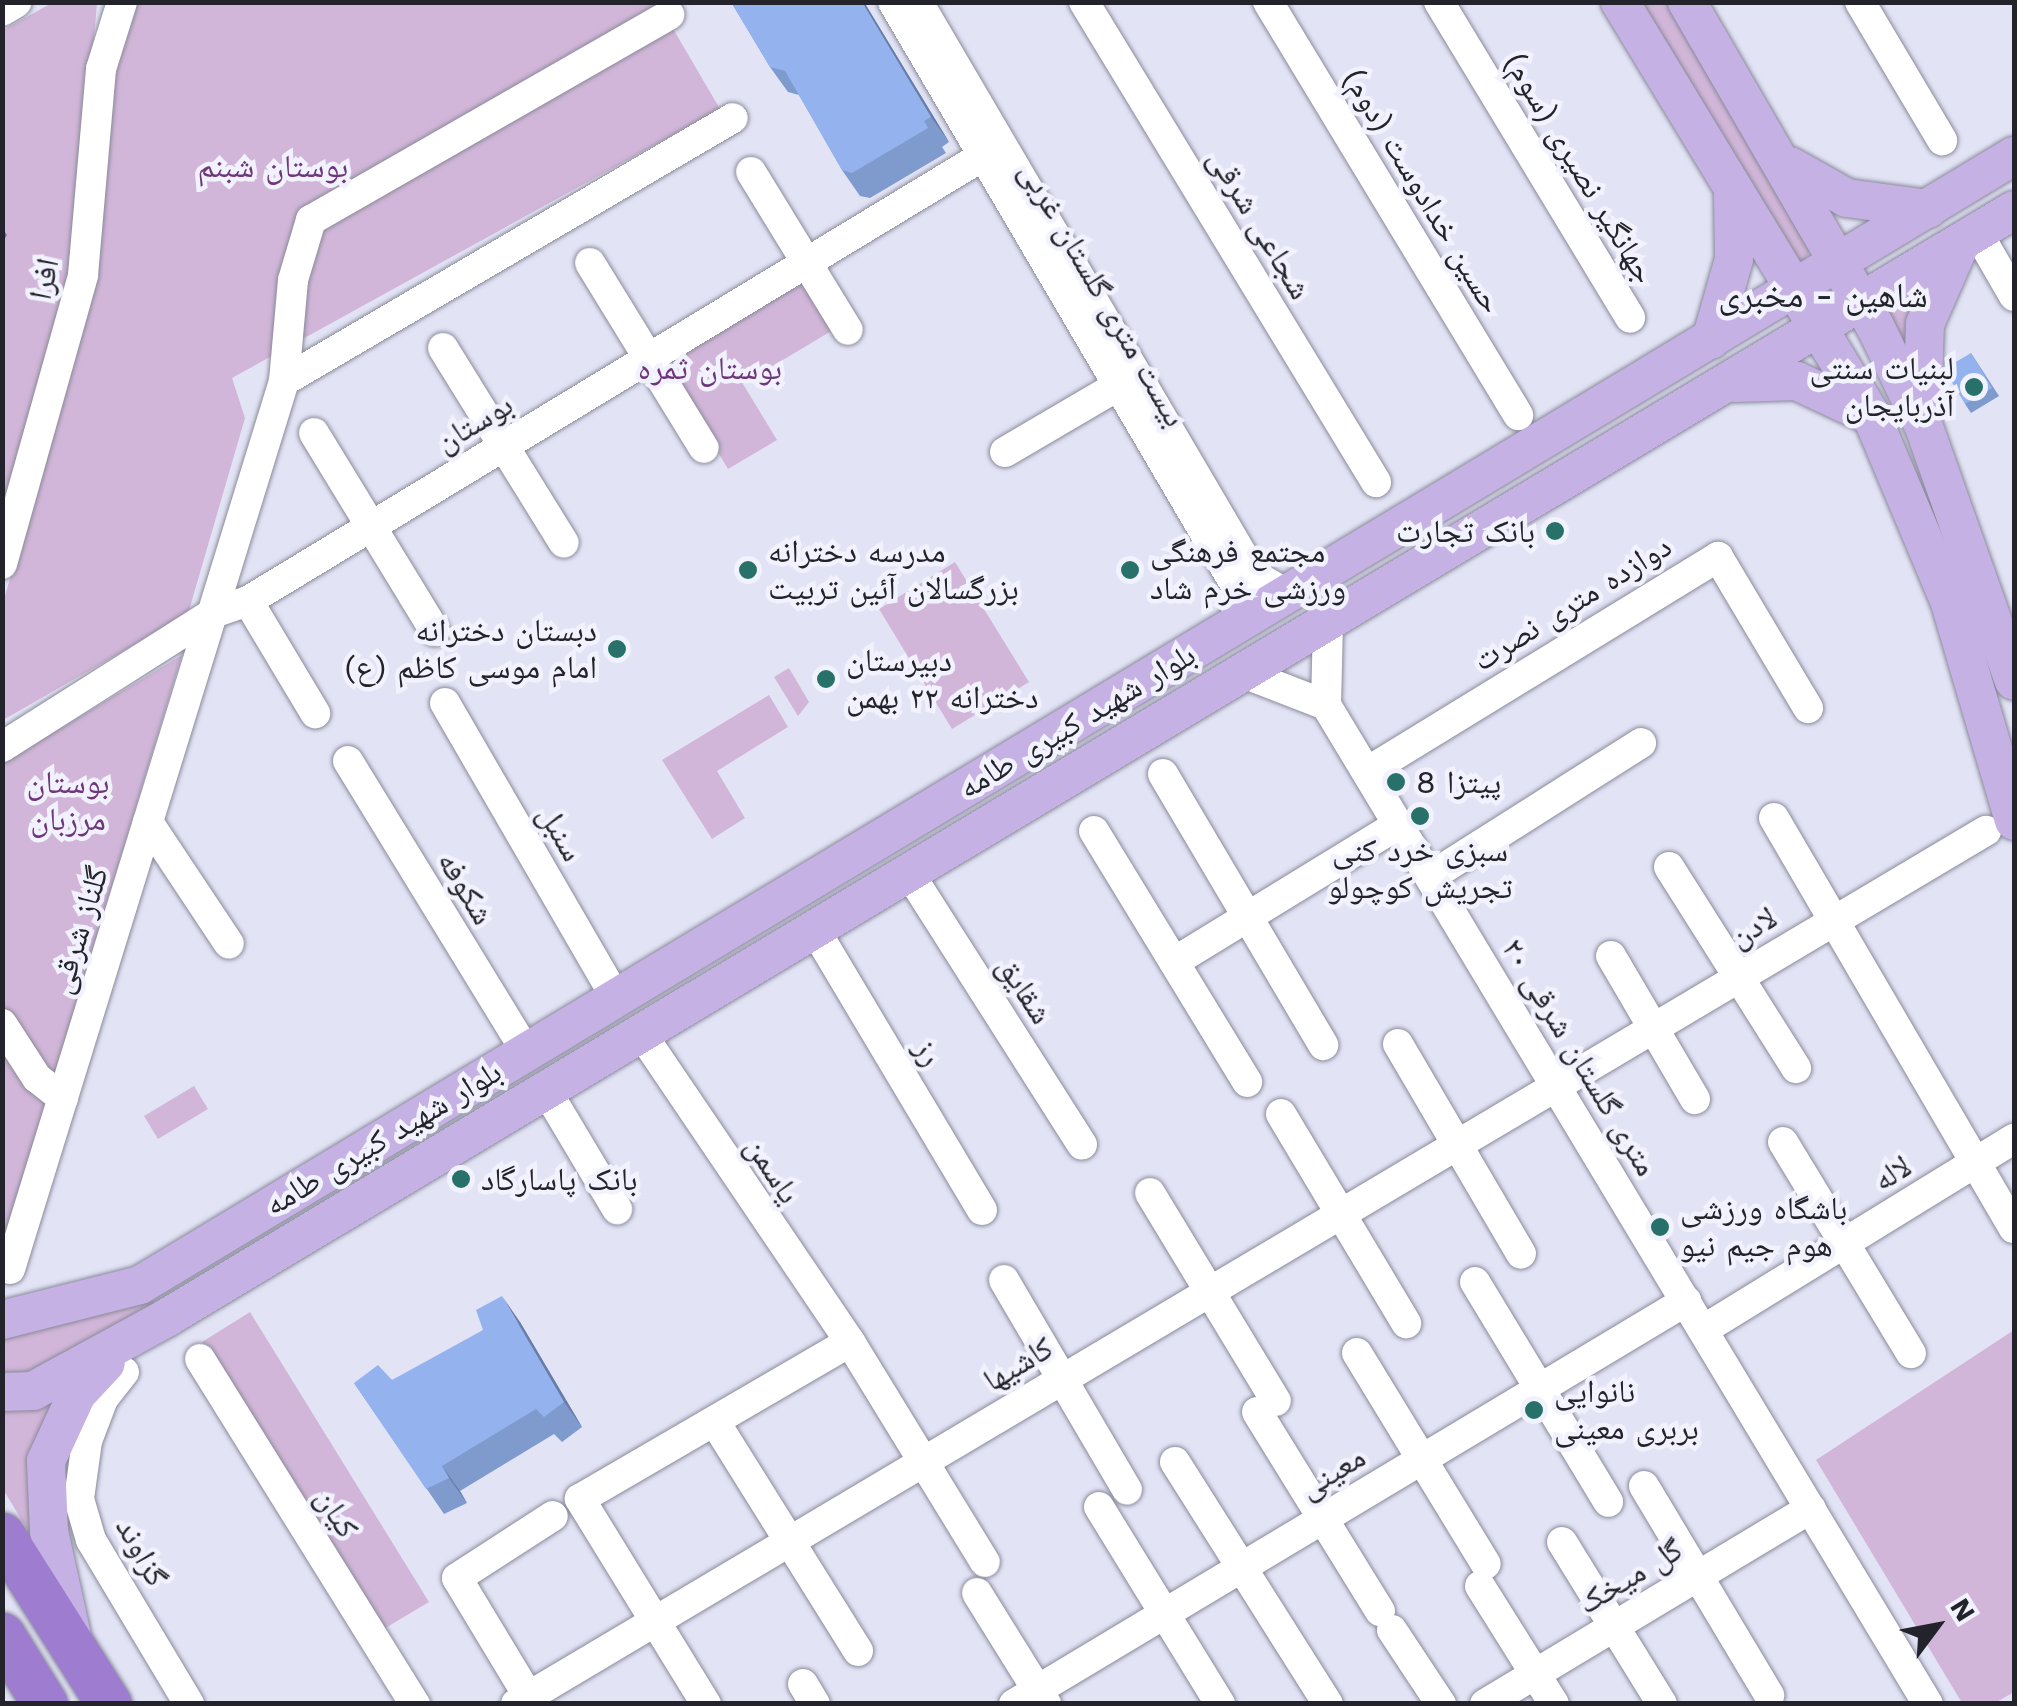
<!DOCTYPE html>
<html>
<head>
<meta charset="utf-8">
<style>
	body { margin:0 }
	#map { position:relative; width:2017px; height:1706px; overflow:hidden; background:#e2e4f6; font-family:"Work Sans","Noto Naskh Arabic",sans-serif }
	div>[style] { position:absolute }
	.green>* { inset:0; background:#d2b6d9 }
	.roads { filter:drop-shadow(0 0 2px #898a9a) drop-shadow(0 0 2px #898a9a) }
	.minor>* { height:30px; margin:-15px; padding:0 15px; transform-origin:15px; border-radius:15px; background:#fff }
	.major>* { height:38px; margin:-19px; padding:0 19px; transform-origin:19px; border-radius:19px; background:#c5b1e3 }
	.highway>* { height:45px; margin:-22.5px; padding:0 22.5px; transform-origin:22.5px; border-radius:22.5px; background:#9e7dd1 }
	.wall>* { inset:0; background:#7f9acd }
	.shaded-wall>* { inset:0; background:#687da7 }
	.building>* { inset:0; background:#94b3ee }
	.dots>* { width:28px; height:28px; translate:-50% -50%; box-sizing:border-box; border:5px solid #f1f2fd; border-radius:50% }
	span { translate:-50% -50%; white-space:nowrap; text-align:center; line-height:1.15; -webkit-text-stroke:9px #f1f2fd; paint-order:stroke }
	.park-label { font-size:32px; color:#6e377b }
	.street-label { font-size:32px; color:#23242b }
	.poi-label { font-size:32px; color:#23242b }
	.right { translate:-100% -50%; text-align:right }
	.left { translate:0 -50%; text-align:left }
	.neighbourhood-label { font-size:35px; color:#23242b }
	.frame { position:absolute; inset:0; border:5px solid #23242b; pointer-events:none }
	.north { position:absolute; left:1887px; top:1576px; width:100px; height:100px; -webkit-text-stroke:8px #f1f2fd; paint-order:stroke; rotate:58deg; font-size:28px; font-weight:700; line-height:40px; text-align:center; color:#23242b }
	.north::after { content:''; display:block; margin:auto; width:35px; height:45px; background:#23242b; clip-path:polygon(50% 0,100% 100%,50% 72%,0 100%) }
</style>
</head>
<body>
<div id="map">
	<div class="green">
		<i style="clip-path:polygon(52px 3px,97px 3px,76px 250px,3px 514px,3px 30px)"></i>
		<i style="clip-path:polygon(138px 3px,658px 3px,720px 109px,232px 378px,245px 418px,188px 614px,3px 720px,2px 606px,98px 275px,114px 74px)"></i>
		<i style="clip-path:polygon(1637px 3px,1673px 3px,1812px 245px,1806px 259px,1799px 262px)"></i>
		<i style="clip-path:polygon(804px 270px,838px 327px,743px 384px,777px 440px,728px 469px,660px 356px)"></i>
		<i style="clip-path:polygon(1939px 270px,1908px 365px,1880px 312px)"></i>
		<i style="clip-path:polygon(955px 562px,1029px 682px,952px 729px,879px 609px)"></i>
		<i style="clip-path:polygon(182px 655px,3px 1247px,3px 763px)"></i>
		<i style="clip-path:polygon(789px 668px,809px 702px,798px 716px,774px 677px)"></i>
		<i style="clip-path:polygon(769px 695px,788px 727px,717px 771px,745px 818px,712px 839px,662px 760px)"></i>
		<i style="clip-path:polygon(194px 1086px,208px 1109px,158px 1139px,144px 1116px)"></i>
		<i style="clip-path:polygon(151px 1297px,157px 1310px,26px 1384px,3px 1379px,2px 1327px)"></i>
		<i style="clip-path:polygon(250px 1312px,429px 1602px,382px 1630px,202px 1342px)"></i>
		<i style="clip-path:polygon(2014px 1330px,2014px 1692px,1995px 1703px,1962px 1703px,1816px 1460px)"></i>
		<i style="clip-path:polygon(78px 1376px,48px 1564px,3px 1489px,3px 1408px)"></i>
	</div>
	<div class="roads">
		<div class="minor">
			<i style="left:893px;top:2px;width:677px;rotate:59.57deg"></i>
			<i style="left:1236px;top:586px;width:39px;rotate:89deg"></i>
			<i style="left:918px;top:2px;width:664px;rotate:59.61deg"></i>
			<i style="left:1254px;top:575px;width:38px;rotate:30deg"></i>
			<i style="left:1084px;top:2px;width:562px;rotate:58.69deg"></i>
			<i style="left:1268px;top:2px;width:483px;rotate:58.8deg"></i>
			<i style="left:1439px;top:2px;width:369px;rotate:58.8deg"></i>
			<i style="left:1860px;top:2px;width:161px;rotate:59.3deg"></i>
			<i style="left:2px;top:11px;width:17px;rotate:-31deg"></i>
			<i style="left:751px;top:172px;width:185px;rotate:58.5deg"></i>
			<i style="left:1977px;top:232px;width:74px;rotate:60deg"></i>
			<i style="left:590px;top:263px;width:217px;rotate:58.4deg"></i>
			<i style="left:443px;top:348px;width:229px;rotate:58.2deg"></i>
			<i style="left:284px;top:381px;width:520px;rotate:-30.36deg"></i>
			<i style="left:314px;top:433px;width:232px;rotate:58.6deg"></i>
			<i style="left:1005px;top:452px;width:129px;rotate:-30.4deg"></i>
			<i style="left:2px;top:564px;width:300px;rotate:-74.3deg"></i>
			<i style="left:83px;top:275px;width:207px;rotate:-85deg"></i>
			<i style="left:101px;top:69px;width:70px;rotate:-72.6deg"></i>
			<i style="left:248px;top:601px;width:131px;rotate:59.1deg"></i>
			<i style="left:1328px;top:623px;width:82px;rotate:91.4deg"></i>
			<i style="left:1326px;top:705px;width:1166px;rotate:58.93deg"></i>
			<i style="left:1243px;top:673px;width:89px;rotate:21.1deg"></i>
			<i style="left:445px;top:703px;width:341px;rotate:59.9deg"></i>
			<i style="left:2px;top:747px;width:250px;rotate:-32.4deg"></i>
			<i style="left:213px;top:613px;width:37px;rotate:-19deg"></i>
			<i style="left:248px;top:601px;width:880px;rotate:-31.2deg"></i>
			<i style="left:348px;top:761px;width:341px;rotate:58.5deg"></i>
			<i style="left:1367px;top:772px;width:412px;rotate:-31.5deg"></i>
			<i style="left:1718px;top:557px;width:176px;rotate:59.2deg"></i>
			<i style="left:1163px;top:774px;width:315px;rotate:59.4deg"></i>
			<i style="left:1774px;top:818px;width:475px;rotate:59.7deg"></i>
			<i style="left:148px;top:822px;width:146px;rotate:56.4deg"></i>
			<i style="left:1094px;top:831px;width:294px;rotate:58.6deg"></i>
			<i style="left:1669px;top:867px;width:238px;rotate:57.7deg"></i>
			<i style="left:909px;top:873px;width:322px;rotate:57.5deg"></i>
			<i style="left:1430px;top:877px;width:250px;rotate:-32.4deg"></i>
			<i style="left:815px;top:930px;width:326px;rotate:59.2deg"></i>
			<i style="left:1611px;top:956px;width:166px;rotate:59.6deg"></i>
			<i style="left:1174px;top:962px;width:264px;rotate:-31.5deg"></i>
			<i style="left:2px;top:1024px;width:64px;rotate:57.1deg"></i>
			<i style="left:37px;top:1078px;width:33px;rotate:38deg"></i>
			<i style="left:641px;top:1033px;width:373px;rotate:55.9deg"></i>
			<i style="left:850px;top:1342px;width:258px;rotate:58.5deg"></i>
			<i style="left:1398px;top:1044px;width:243px;rotate:59.6deg"></i>
			<i style="left:546px;top:1090px;width:139px;rotate:59.2deg"></i>
			<i style="left:1281px;top:1114px;width:244px;rotate:59.1deg"></i>
			<i style="left:1783px;top:1142px;width:247px;rotate:58.8deg"></i>
			<i style="left:1150px;top:1193px;width:243px;rotate:58.8deg"></i>
			<i style="left:10px;top:1269px;width:929px;rotate:-72.85deg"></i>
			<i style="left:284px;top:381px;width:101px;rotate:-84.9deg"></i>
			<i style="left:293px;top:280px;width:63px;rotate:-73.3deg"></i>
			<i style="left:311px;top:220px;width:413px;rotate:-29.8deg"></i>
			<i style="left:1004px;top:1280px;width:243px;rotate:59.6deg"></i>
			<i style="left:1475px;top:1282px;width:257px;rotate:58.8deg"></i>
			<i style="left:1703px;top:1330px;width:365px;rotate:-31.6deg"></i>
			<i style="left:1357px;top:1353px;width:247px;rotate:58.6deg"></i>
			<i style="left:200px;top:1359px;width:407px;rotate:58.1deg"></i>
			<i style="left:124px;top:1372px;width:34px;rotate:128deg"></i>
			<i style="left:103px;top:1399px;width:45px;rotate:110.9deg"></i>
			<i style="left:87px;top:1441px;width:59px;rotate:97.9deg"></i>
			<i style="left:79px;top:1499px;width:43px;rotate:73.7deg"></i>
			<i style="left:91px;top:1540px;width:191px;rotate:59.1deg"></i>
			<i style="left:1257px;top:1412px;width:234px;rotate:58.3deg"></i>
			<i style="left:715px;top:1422px;width:270px;rotate:58deg"></i>
			<i style="left:1175px;top:1462px;width:286px;rotate:57.7deg"></i>
			<i style="left:1644px;top:1486px;width:244px;rotate:59.1deg"></i>
			<i style="left:1099px;top:1507px;width:231px;rotate:58.4deg"></i>
			<i style="left:1562px;top:1542px;width:190px;rotate:58.3deg"></i>
			<i style="left:1480px;top:1586px;width:139px;rotate:57.9deg"></i>
			<i style="left:977px;top:1593px;width:131px;rotate:58.1deg"></i>
			<i style="left:1392px;top:1630px;width:89px;rotate:56.5deg"></i>
			<i style="left:803px;top:1684px;width:23px;rotate:59deg"></i>
			<i style="left:516px;top:1704px;width:1710px;rotate:-30.71deg"></i>
			<i style="left:533px;top:1704px;width:147px;rotate:-121.1deg"></i>
			<i style="left:457px;top:1578px;width:114px;rotate:-32.9deg"></i>
			<i style="left:706px;top:1704px;width:241px;rotate:-121.6deg"></i>
			<i style="left:580px;top:1499px;width:312px;rotate:-30.2deg"></i>
			<i style="left:1014px;top:1704px;width:784px;rotate:-30.95deg"></i>
			<i style="left:1485px;top:1704px;width:380px;rotate:-31deg"></i>
		</div>
		<div class="major">
			<i style="left:1620px;top:2px;width:486px;rotate:58.7deg"></i>
			<i style="left:1872px;top:417px;width:202px;rotate:67.2deg"></i>
			<i style="left:1950px;top:603px;width:227px;rotate:73.6deg"></i>
			<i style="left:1687px;top:2px;width:375px;rotate:59.9deg"></i>
			<i style="left:1875px;top:326px;width:112px;rotate:64.1deg"></i>
			<i style="left:1924px;top:427px;width:269px;rotate:70.5deg"></i>
			<i style="left:1790px;top:166px;width:65px;rotate:29.3deg"></i>
			<i style="left:1847px;top:198px;width:82px;rotate:7.7deg"></i>
			<i style="left:1711px;top:340px;width:84px;rotate:-74.1deg"></i>
			<i style="left:1734px;top:259px;width:63px;rotate:-90.9deg"></i>
			<i style="left:1735px;top:383px;width:62px;rotate:-1.8deg"></i>
			<i style="left:1797px;top:381px;width:77px;rotate:25.2deg"></i>
			<i style="left:1922px;top:410px;width:86px;rotate:-88deg"></i>
			<i style="left:1925px;top:324px;width:90px;rotate:-66.3deg"></i>
			<i style="left:2px;top:1320px;width:142px;rotate:-14.2deg"></i>
			<i style="left:140px;top:1285px;width:2188px;rotate:-31.07deg"></i>
			<i style="left:2px;top:1392px;width:31px;rotate:-2deg"></i>
			<i style="left:33px;top:1391px;width:154px;rotate:-28.7deg"></i>
			<i style="left:168px;top:1317px;width:2152px;rotate:-30.95deg"></i>
			<i style="left:72px;top:1636px;width:107px;rotate:-102.4deg"></i>
			<i style="left:49px;top:1531px;width:70px;rotate:-92.5deg"></i>
			<i style="left:46px;top:1461px;width:74px;rotate:-65.2deg"></i>
			<i style="left:77px;top:1394px;width:42px;rotate:-46.9deg"></i>
		</div>
		<div class="highway">
			<i style="left:2px;top:1535px;width:200px;rotate:57.7deg"></i>
			<i style="left:2px;top:1635px;width:81px;rotate:58.1deg"></i>
		</div>
	</div>
	<div class="wall">
		<i style="clip-path:polygon(731px 2px,864px 2px,949px 142px,942px 147px,946px 153px,870px 198px,860px 196px,842px 170px,799px 95px,788px 92px,770px 67px)"></i>
		<i style="clip-path:polygon(1971px 353px,1999px 396px,1971px 413px,1965px 404px)"></i>
		<i style="clip-path:polygon(520px 1322px,582px 1427px,562px 1442px,554px 1434px,460px 1491px,467px 1503px,444px 1514px,354px 1383px,392px 1380px)"></i>
	</div>
	<div class="shaded-wall">
		<i style="clip-path:polygon(862px 2px,864px 2px,949px 142px,931px 117px)"></i>
		<i style="clip-path:polygon(2px 228px,7px 235px,2px 244px)"></i>
		<i style="clip-path:polygon(502px 1296px,520px 1322px,582px 1427px,564px 1402px)"></i>
		<i style="clip-path:polygon(442px 1466px,460px 1491px,467px 1503px,449px 1478px)"></i>
	</div>
	<div class="building">
		<i style="clip-path:polygon(731px 2px,862px 2px,931px 117px,924px 121px,928px 128px,852px 173px,842px 170px,785px 71px,770px 67px)"></i>
		<i style="clip-path:polygon(1971px 353px,1992px 388px,1965px 404px,1944px 369px)"></i>
		<i style="clip-path:polygon(502px 1296px,564px 1402px,544px 1417px,536px 1409px,442px 1466px,449px 1478px,426px 1489px,354px 1383px,378px 1365px,392px 1380px,483px 1330px,476px 1310px)"></i>
	</div>
	<div class="dots">
		<i style="left:1974px;top:387px;background:#28716b"></i>
		<i style="left:1555px;top:531px;background:#28716b"></i>
		<i style="left:748px;top:570px;background:#28716b"></i>
		<i style="left:1130px;top:570px;background:#28716b"></i>
		<i style="left:617px;top:649px;background:#28716b"></i>
		<i style="left:826px;top:679px;background:#28716b"></i>
		<i style="left:1396px;top:782px;background:#28716b"></i>
		<i style="left:1420px;top:816px;background:#28716b"></i>
		<i style="left:461px;top:1179px;background:#28716b"></i>
		<i style="left:1660px;top:1227px;background:#28716b"></i>
		<i style="left:1534px;top:1410px;background:#28716b"></i>
	</div>
	<div class="park-label">
		<span style="left:273px;top:166px">بوستان شبنم</span>
		<span style="left:710px;top:368px">بوستان ثمره</span>
		<span style="left:68px;top:801px">بوستان<br>مرزبان</span>
	</div>
	<div class="street-label">
		<span style="left:1580px;top:168px;rotate:59deg">جهانگیر نصیری (سوم)</span>
		<span style="left:1423px;top:191px;rotate:59deg">حسین خدادوست (دوم)</span>
		<span style="left:1260px;top:224px;rotate:59deg">شجاعی شرقی</span>
		<span style="left:44px;top:279px;rotate:-78deg">افرا</span>
		<span style="left:1103px;top:294px;rotate:60deg">بیست متری گلستان غربی</span>
		<span style="left:474px;top:423px;rotate:-31deg">بوستان</span>
		<span style="left:1572px;top:603px;rotate:-32deg">دوازده متری نصرت</span>
		<span style="left:1077px;top:721px;rotate:-31deg">بلوار شهید کبیری طامه</span>
		<span style="left:561px;top:833px;rotate:60deg">سنبل</span>
		<span style="left:466px;top:888px;rotate:59deg">شکوفه</span>
		<span style="left:1753px;top:927px;rotate:-31deg">لادن</span>
		<span style="left:79px;top:930px;rotate:-73deg">گلناز شرقی</span>
		<span style="left:1025px;top:990px;rotate:57deg">شقایق</span>
		<span style="left:929px;top:1052px;rotate:59deg">رز</span>
		<span style="left:1580px;top:1057px;rotate:59deg">۲۰ متری گلستان شرقی</span>
		<span style="left:383px;top:1138px;rotate:-31deg">بلوار شهید کبیری طامه</span>
		<span style="left:773px;top:1170px;rotate:57deg">یاسمن</span>
		<span style="left:1892px;top:1173px;rotate:-32deg">لاله</span>
		<span style="left:1018px;top:1364px;rotate:-31deg">کاشیها</span>
		<span style="left:1332px;top:1472px;rotate:-31deg">معینی</span>
		<span style="left:337px;top:1513px;rotate:58deg">کیان</span>
		<span style="left:142px;top:1552px;rotate:61deg">گزاوند</span>
		<span style="left:1630px;top:1576px;rotate:-31deg">گل میخک</span>
	</div>
	<div class="poi-label">
		<span class="right" style="left:1954px;top:387px">لبنیات سنتی<br>آذربایجان</span>
		<span class="right" style="left:1535px;top:531px">بانک تجارت</span>
		<span class="left" style="left:768px;top:570px">مدرسه دخترانه<br>بزرگسالان آئین تربیت</span>
		<span class="left" style="left:1150px;top:570px">مجتمع فرهنگی<br>ورزشی خرم شاد</span>
		<span class="right" style="left:597px;top:649px">دبستان دخترانه<br>امام موسی کاظم (ع)</span>
		<span class="left" style="left:846px;top:679px">دبیرستان<br>دخترانه ۲۲ بهمن</span>
		<span class="left" style="left:1416px;top:782px">پیتزا 8</span>
		<span style="left:1420px;top:869px">سبزی خرد کنی<br>تجریش کوچولو</span>
		<span class="left" style="left:481px;top:1179px">بانک پاسارگاد</span>
		<span class="left" style="left:1680px;top:1227px">باشگاه ورزشی<br>هوم جیم نیو</span>
		<span class="left" style="left:1554px;top:1410px">نانوایی<br>بربری معینی</span>
	</div>
	<div class="neighbourhood-label">
		<span style="left:1823px;top:295px">شاهین - مخبری</span>
	</div>
	<div class="frame"></div>
	<div class="north">N</div>
</div>
</body>
</html>
